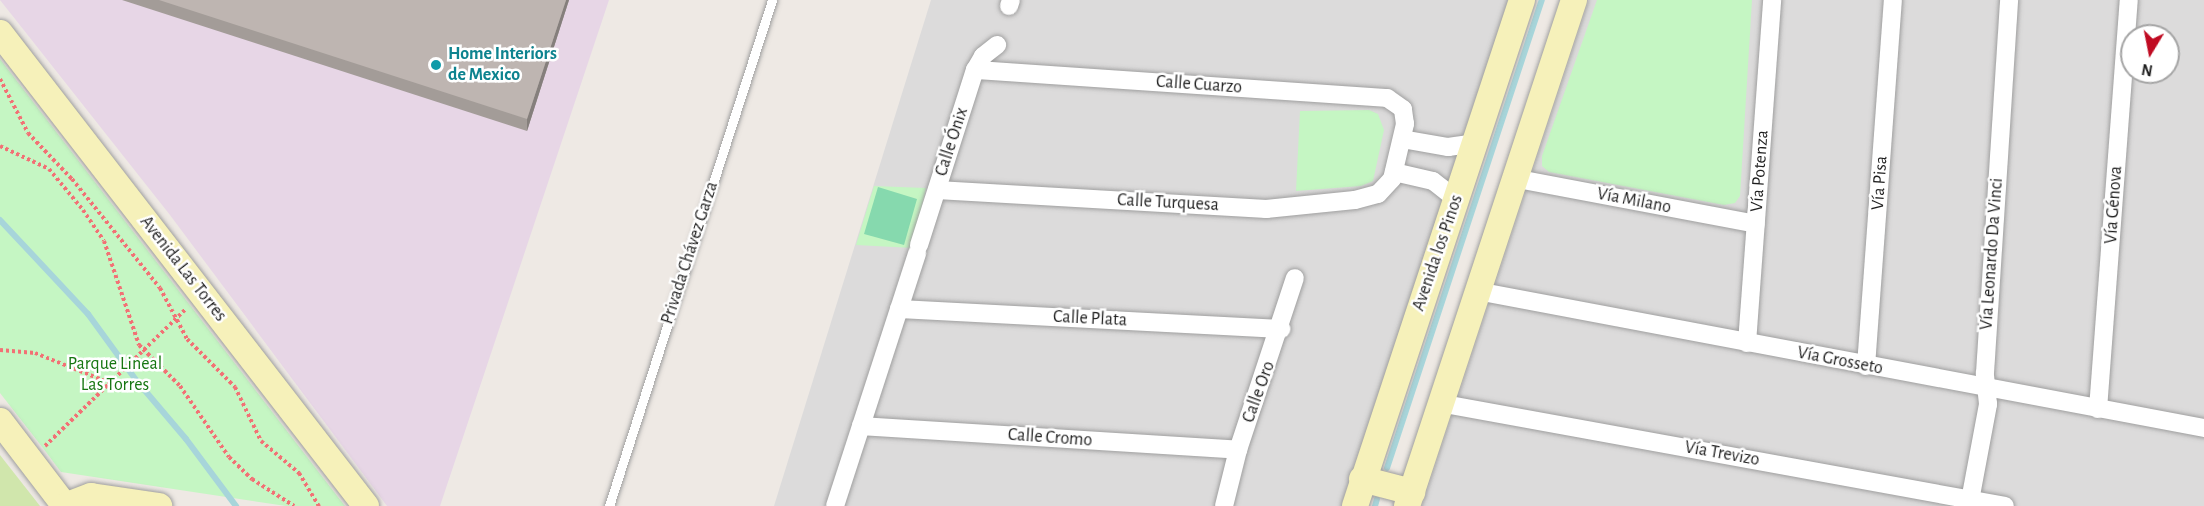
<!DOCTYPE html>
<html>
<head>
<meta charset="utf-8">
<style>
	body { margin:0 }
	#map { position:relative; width:2204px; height:506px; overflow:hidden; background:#eee9e4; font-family:"Alegreya Sans",sans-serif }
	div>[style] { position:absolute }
	.residential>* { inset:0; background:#dcdbdb }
	.industrial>* { inset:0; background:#e7d6e6 }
	.grass>* { inset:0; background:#d0e6ac }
	.park>* { inset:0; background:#c5f6c3 }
	.pitch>* { inset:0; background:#86d9ae }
	.stream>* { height:6px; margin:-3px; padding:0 3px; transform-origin:3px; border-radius:3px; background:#a7d5da }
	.path>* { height:4px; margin-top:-2px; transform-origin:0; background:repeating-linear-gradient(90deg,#f27175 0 3px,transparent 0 6px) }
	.roads { filter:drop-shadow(0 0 2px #9f9f9f) drop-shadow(0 0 2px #9f9f9f) }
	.lane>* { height:9px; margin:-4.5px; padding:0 4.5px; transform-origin:4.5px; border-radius:4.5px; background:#fff }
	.street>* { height:18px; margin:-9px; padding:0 9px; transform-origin:9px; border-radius:9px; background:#fff }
	.secondary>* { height:26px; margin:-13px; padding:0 13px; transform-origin:13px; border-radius:13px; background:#f6f1ba }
	.wall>* { inset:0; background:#a39c98 }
	.shaded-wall>* { inset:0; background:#857f7c }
	.building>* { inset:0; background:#beb5b1 }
	.dots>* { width:16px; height:16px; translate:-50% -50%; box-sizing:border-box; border:3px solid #fff; border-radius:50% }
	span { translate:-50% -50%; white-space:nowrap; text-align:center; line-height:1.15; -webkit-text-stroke:5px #fff; paint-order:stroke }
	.culture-label { font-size:18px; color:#0d838f; font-weight:700 }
	.left { translate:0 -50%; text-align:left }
	.street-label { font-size:18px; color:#1e1e1e }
	.park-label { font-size:18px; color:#167611 }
	.north { position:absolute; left:2120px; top:24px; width:60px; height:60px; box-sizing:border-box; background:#fff; border:2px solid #a5a5a5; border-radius:50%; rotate:190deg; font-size:16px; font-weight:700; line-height:24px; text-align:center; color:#1e1e1e }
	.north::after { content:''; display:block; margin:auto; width:21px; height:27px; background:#c00b22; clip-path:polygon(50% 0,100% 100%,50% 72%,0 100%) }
</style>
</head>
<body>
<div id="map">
	<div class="residential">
		<i style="clip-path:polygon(931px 0,1512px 0,1341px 506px,774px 506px)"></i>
		<i style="clip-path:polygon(evenodd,1589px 0,2204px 0,2204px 506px,1422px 506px,1589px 0,2132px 36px,2168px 36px,2168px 72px,2132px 72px,2132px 36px)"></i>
	</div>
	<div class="industrial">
		<i style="clip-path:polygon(0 0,609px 0,440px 506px,387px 506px,170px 215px)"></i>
	</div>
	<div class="grass">
		<i style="clip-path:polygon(0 455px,40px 506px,0 506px)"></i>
	</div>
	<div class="park">
		<i style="clip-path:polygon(1597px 0,1752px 0,1740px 196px,1735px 203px,1724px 205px,1549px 172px,1542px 166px,1542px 156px)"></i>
		<i style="clip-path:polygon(0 59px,331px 488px,345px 506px,286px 506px,61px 472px,43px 448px,0 393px)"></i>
		<i style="clip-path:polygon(1369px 110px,1378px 114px,1384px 130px,1373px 181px,1361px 186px,1296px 191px,1300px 111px)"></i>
		<i style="clip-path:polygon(874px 186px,926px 188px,913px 248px,856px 245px)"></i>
	</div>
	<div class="pitch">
		<i style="clip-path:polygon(878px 187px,917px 199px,904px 245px,864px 234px)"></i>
	</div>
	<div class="stream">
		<i style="left:0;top:220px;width:129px;rotate:46.9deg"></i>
		<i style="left:88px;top:314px;width:82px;rotate:54deg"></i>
		<i style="left:136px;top:380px;width:77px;rotate:49.7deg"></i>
		<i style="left:186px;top:439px;width:84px;rotate:53.3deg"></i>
		<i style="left:1387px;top:468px;width:493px;rotate:-71.7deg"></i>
		<i style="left:1375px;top:506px;width:7px;rotate:-74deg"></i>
	</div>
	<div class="path">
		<i style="left:0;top:79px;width:61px;rotate:62.6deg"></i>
		<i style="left:28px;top:133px;width:64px;rotate:46.3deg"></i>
		<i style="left:72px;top:179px;width:140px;rotate:51.1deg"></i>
		<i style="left:160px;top:288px;width:58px;rotate:62.1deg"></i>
		<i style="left:187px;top:339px;width:68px;rotate:45deg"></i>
		<i style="left:235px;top:387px;width:60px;rotate:64.3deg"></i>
		<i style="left:261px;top:441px;width:50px;rotate:40.1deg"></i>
		<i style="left:299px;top:473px;width:39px;rotate:59deg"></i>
		<i style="left:0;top:146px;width:54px;rotate:25.1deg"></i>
		<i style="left:49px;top:169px;width:53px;rotate:50.3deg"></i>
		<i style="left:83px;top:210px;width:37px;rotate:56deg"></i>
		<i style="left:104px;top:241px;width:110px;rotate:71.4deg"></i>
		<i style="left:139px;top:345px;width:58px;rotate:45deg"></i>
		<i style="left:180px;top:386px;width:86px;rotate:55.4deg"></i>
		<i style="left:229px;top:457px;width:32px;rotate:44deg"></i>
		<i style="left:252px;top:479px;width:50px;rotate:32.7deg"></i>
		<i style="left:0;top:350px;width:35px;rotate:5deg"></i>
		<i style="left:35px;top:353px;width:81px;rotate:21.8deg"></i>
		<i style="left:45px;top:446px;width:197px;rotate:-44.2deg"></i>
	</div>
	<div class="roads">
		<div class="lane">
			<i style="left:609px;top:506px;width:532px;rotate:-72.14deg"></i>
		</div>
		<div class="street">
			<i style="left:1009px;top:6px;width:6px;rotate:-72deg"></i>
			<i style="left:1402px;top:139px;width:47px;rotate:9.9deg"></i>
			<i style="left:1448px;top:147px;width:27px;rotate:-8deg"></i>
			<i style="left:1394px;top:172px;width:40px;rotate:13deg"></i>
			<i style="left:1433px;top:181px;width:29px;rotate:38deg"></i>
			<i style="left:1513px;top:178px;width:247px;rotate:10.7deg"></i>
			<i style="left:937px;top:190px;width:330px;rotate:3.3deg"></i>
			<i style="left:1266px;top:209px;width:89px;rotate:-5.8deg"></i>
			<i style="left:1355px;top:200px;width:24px;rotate:-15deg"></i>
			<i style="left:1378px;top:194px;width:21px;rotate:-47deg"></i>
			<i style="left:1392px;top:179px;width:57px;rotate:-76.7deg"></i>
			<i style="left:1405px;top:124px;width:15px;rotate:-98deg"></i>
			<i style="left:1403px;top:109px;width:19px;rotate:-145deg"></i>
			<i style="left:1387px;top:98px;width:413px;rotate:-176.1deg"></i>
			<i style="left:919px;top:245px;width:184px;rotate:-72.3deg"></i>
			<i style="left:975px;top:70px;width:16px;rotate:-60deg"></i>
			<i style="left:983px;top:56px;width:18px;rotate:-38deg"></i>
			<i style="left:1477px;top:291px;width:740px;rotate:10.67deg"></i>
			<i style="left:899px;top:309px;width:383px;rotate:3deg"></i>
			<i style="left:1747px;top:343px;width:344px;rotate:-85.8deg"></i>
			<i style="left:1866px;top:366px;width:367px;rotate:-85.8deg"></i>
			<i style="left:1439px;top:403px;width:575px;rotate:10.31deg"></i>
			<i style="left:2098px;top:409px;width:410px;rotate:-85.7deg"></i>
			<i style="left:861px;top:426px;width:378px;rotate:3.6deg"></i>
			<i style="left:835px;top:506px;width:266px;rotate:-72deg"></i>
			<i style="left:1224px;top:506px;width:58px;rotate:-76deg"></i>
			<i style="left:1238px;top:450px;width:181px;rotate:-71.7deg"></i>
			<i style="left:1969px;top:506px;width:104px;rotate:-79.4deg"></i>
			<i style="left:1988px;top:404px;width:31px;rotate:-96deg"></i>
			<i style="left:1985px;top:373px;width:374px;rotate:-86.3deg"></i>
		</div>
		<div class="secondary">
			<i style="left:0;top:33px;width:598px;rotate:52.27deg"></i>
			<i style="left:0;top:421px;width:107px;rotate:52.6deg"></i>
			<i style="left:1362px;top:479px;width:52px;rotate:14.6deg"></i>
			<i style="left:65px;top:506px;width:28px;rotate:-21deg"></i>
			<i style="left:91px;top:496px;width:69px;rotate:8.4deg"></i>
			<i style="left:1355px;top:506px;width:533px;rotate:-71.74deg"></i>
			<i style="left:1407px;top:506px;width:533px;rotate:-71.74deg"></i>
		</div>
	</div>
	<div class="wall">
		<i style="clip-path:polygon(122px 0,569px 0,527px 131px)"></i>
	</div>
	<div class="shaded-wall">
		<i style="clip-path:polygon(566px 0,569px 0,527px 131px,527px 119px)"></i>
	</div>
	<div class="building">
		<i style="clip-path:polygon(159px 0,566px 0,527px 119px)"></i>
	</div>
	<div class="dots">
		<i style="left:436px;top:65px;background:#0f9aa8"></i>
	</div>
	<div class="culture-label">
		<span class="left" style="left:448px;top:65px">Home Interiors<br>de Mexico</span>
	</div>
	<div class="street-label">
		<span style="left:1199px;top:85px;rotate:4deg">Calle Cuarzo</span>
		<span style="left:952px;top:142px;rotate:-72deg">Calle Ónix</span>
		<span style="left:1760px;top:171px;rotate:-86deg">Vía Potenza</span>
		<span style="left:1880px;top:183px;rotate:-86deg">Vía Pisa</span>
		<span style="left:1634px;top:201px;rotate:11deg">Vía Milano</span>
		<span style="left:1168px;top:203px;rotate:3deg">Calle Turquesa</span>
		<span style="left:2114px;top:205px;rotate:-86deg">Vía Génova</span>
		<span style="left:690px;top:253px;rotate:-72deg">Privada Chávez Garza</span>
		<span style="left:1438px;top:253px;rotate:-71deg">Avenida los Pinos</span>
		<span style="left:1992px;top:254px;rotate:-86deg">Vía Leonardo Da Vinci</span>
		<span style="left:183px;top:269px;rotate:52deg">Avenida Las Torres</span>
		<span style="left:1090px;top:319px;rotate:3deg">Calle Plata</span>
		<span style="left:1840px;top:361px;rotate:11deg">Vía Grosseto</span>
		<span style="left:1259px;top:392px;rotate:-70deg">Calle Oro</span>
		<span style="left:1050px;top:438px;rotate:4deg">Calle Cromo</span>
		<span style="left:1722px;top:454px;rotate:10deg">Vía Trevizo</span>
	</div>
	<div class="park-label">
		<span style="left:115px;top:375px">Parque Lineal<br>Las Torres</span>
	</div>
	<div class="north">N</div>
</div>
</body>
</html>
